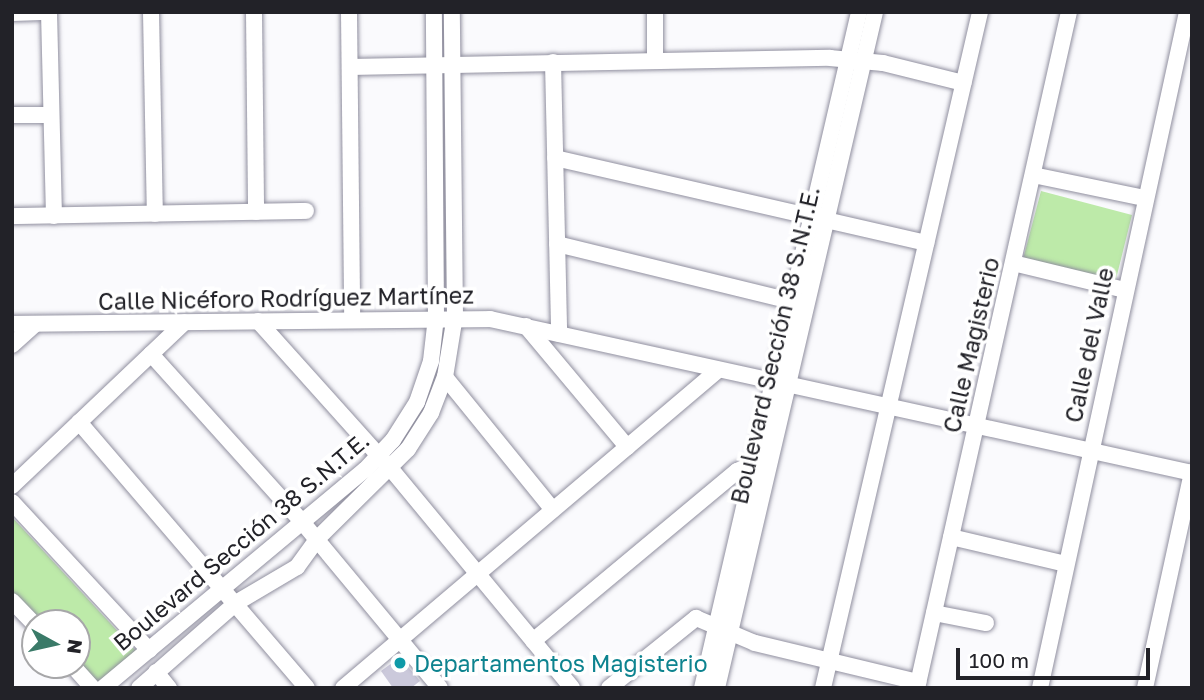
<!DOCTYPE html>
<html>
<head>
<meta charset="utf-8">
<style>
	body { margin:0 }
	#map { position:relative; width:1204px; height:700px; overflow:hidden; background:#fafafd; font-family:"Golos Text",sans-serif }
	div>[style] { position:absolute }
	.green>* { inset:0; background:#bdeaa9 }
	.building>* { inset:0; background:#cbc9db }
	.roads { filter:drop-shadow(0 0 2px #908f9f) drop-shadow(0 0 2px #908f9f) }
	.minor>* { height:16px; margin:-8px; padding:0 8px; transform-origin:8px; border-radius:8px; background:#fff }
	.dots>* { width:19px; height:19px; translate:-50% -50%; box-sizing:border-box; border:4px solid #fff; border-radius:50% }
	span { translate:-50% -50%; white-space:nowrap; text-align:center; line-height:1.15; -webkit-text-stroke:7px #fff; paint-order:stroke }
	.street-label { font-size:23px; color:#222228 }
	.culture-label { font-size:23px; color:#0d838f }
	.left { translate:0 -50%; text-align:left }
	.frame { position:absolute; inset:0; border:14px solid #222228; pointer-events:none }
	.north { position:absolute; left:21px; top:609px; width:70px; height:70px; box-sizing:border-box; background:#fff; border:2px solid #a7a7a9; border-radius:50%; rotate:98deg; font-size:19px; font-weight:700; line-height:28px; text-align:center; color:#222228 }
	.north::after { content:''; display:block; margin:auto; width:24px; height:32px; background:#3a7a68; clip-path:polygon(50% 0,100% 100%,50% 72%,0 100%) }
	.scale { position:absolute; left:956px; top:648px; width:194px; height:32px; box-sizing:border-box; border:4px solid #222228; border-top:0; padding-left:9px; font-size:21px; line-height:24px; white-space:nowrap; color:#222228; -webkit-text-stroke:5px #fff; paint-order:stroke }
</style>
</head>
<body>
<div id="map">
	<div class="green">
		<i style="clip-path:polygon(1041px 191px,1132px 215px,1115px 283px,1023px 259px)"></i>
		<i style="clip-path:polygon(12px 517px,136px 651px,97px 684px,77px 663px,77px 623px,39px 623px,12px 594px)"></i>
	</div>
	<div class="building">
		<i style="clip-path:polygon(400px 657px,420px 681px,411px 688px,393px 688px,381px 671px)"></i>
	</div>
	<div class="roads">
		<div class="minor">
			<i style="left:49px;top:12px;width:204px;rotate:88.6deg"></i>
			<i style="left:151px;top:12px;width:202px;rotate:88.9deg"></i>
			<i style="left:254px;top:12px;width:200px;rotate:89.4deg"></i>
			<i style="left:349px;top:12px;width:308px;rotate:89.4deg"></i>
			<i style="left:655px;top:12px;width:48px;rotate:90deg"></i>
			<i style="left:12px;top:13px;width:37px;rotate:-2deg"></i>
			<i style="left:553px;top:62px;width:272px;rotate:88.7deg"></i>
			<i style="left:350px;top:67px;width:480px;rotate:-1.1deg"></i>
			<i style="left:830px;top:58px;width:53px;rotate:5.4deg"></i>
			<i style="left:883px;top:63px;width:83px;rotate:13.9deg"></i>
			<i style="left:12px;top:115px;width:39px"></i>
			<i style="left:555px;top:158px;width:381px;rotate:12.9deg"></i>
			<i style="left:1033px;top:175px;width:113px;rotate:11.7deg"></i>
			<i style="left:12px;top:216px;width:294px;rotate:-1deg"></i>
			<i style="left:557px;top:244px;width:249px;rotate:13.7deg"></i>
			<i style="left:1013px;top:263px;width:115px;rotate:13.6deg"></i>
			<i style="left:258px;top:321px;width:199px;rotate:48.1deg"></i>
			<i style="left:391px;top:469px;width:284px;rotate:50.4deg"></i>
			<i style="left:12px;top:324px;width:478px;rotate:-0.6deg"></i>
			<i style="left:490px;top:319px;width:719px;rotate:12.37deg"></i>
			<i style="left:526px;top:326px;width:158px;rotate:50.1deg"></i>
			<i style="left:12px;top:345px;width:31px;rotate:-42deg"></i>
			<i style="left:151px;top:354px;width:227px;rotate:48deg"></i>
			<i style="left:303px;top:523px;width:214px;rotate:50.3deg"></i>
			<i style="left:445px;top:377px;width:171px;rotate:50.9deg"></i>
			<i style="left:79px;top:422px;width:350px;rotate:49.4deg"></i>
			<i style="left:12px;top:486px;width:238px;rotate:-43.5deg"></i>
			<i style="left:12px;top:502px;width:202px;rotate:47.2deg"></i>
			<i style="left:951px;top:537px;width:118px;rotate:13.2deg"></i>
			<i style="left:12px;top:601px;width:33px;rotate:46deg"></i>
			<i style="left:934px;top:613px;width:53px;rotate:10.9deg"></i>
			<i style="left:533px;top:641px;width:266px;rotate:-39.8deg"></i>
			<i style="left:737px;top:471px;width:24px;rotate:-24deg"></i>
			<i style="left:72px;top:665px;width:31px;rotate:48deg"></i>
			<i style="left:156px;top:672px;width:21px;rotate:51deg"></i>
			<i style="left:103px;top:688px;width:341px;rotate:-39.8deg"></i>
			<i style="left:365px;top:470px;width:41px;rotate:-47deg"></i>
			<i style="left:393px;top:440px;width:45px;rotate:-57.7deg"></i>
			<i style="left:417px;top:402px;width:43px;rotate:-71.1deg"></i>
			<i style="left:431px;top:361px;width:44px;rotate:-83.5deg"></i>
			<i style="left:436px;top:317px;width:305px;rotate:-90.4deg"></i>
			<i style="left:139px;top:688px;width:129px;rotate:-41.2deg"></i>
			<i style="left:236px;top:603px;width:71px;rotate:-30.5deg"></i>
			<i style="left:297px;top:567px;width:34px;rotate:-54deg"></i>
			<i style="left:317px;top:539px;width:128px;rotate:-44.7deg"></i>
			<i style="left:408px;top:449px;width:43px;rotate:-57.4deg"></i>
			<i style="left:431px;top:413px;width:39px;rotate:-69deg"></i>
			<i style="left:445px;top:377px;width:62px;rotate:-80.7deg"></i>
			<i style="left:455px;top:316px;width:304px;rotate:-90.6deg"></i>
			<i style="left:343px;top:688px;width:492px;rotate:-40.3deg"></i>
			<i style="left:609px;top:688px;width:112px;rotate:-38.8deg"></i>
			<i style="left:696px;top:618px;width:64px;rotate:23deg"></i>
			<i style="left:755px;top:643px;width:168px;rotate:13.5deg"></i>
			<i style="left:702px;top:688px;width:694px;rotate:-76.92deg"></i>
			<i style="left:717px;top:688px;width:694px;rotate:-76.84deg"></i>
			<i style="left:823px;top:688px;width:694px;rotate:-76.92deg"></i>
			<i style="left:917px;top:688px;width:693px;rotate:-77.33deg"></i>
			<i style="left:1040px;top:688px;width:692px;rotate:-77.73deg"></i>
			<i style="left:1145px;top:688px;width:221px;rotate:-77.7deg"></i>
		</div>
	</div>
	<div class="dots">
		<i style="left:400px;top:663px;background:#0f9aa8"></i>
	</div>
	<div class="street-label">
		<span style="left:286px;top:298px;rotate:-1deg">Calle Nicéforo Rodríguez Martínez</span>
		<span style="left:775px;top:345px;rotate:-77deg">Boulevard Sección 38 S.N.T.E.</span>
		<span style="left:971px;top:345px;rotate:-77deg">Calle Magisterio</span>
		<span style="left:1089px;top:345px;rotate:-78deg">Calle del Valle</span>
		<span style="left:241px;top:541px;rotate:-40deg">Boulevard Sección 38 S.N.T.E.</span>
	</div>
	<div class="culture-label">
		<span class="left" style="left:414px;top:663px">Departamentos Magisterio</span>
	</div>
	<div class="frame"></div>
	<div class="north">N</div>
	<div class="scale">100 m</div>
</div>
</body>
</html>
